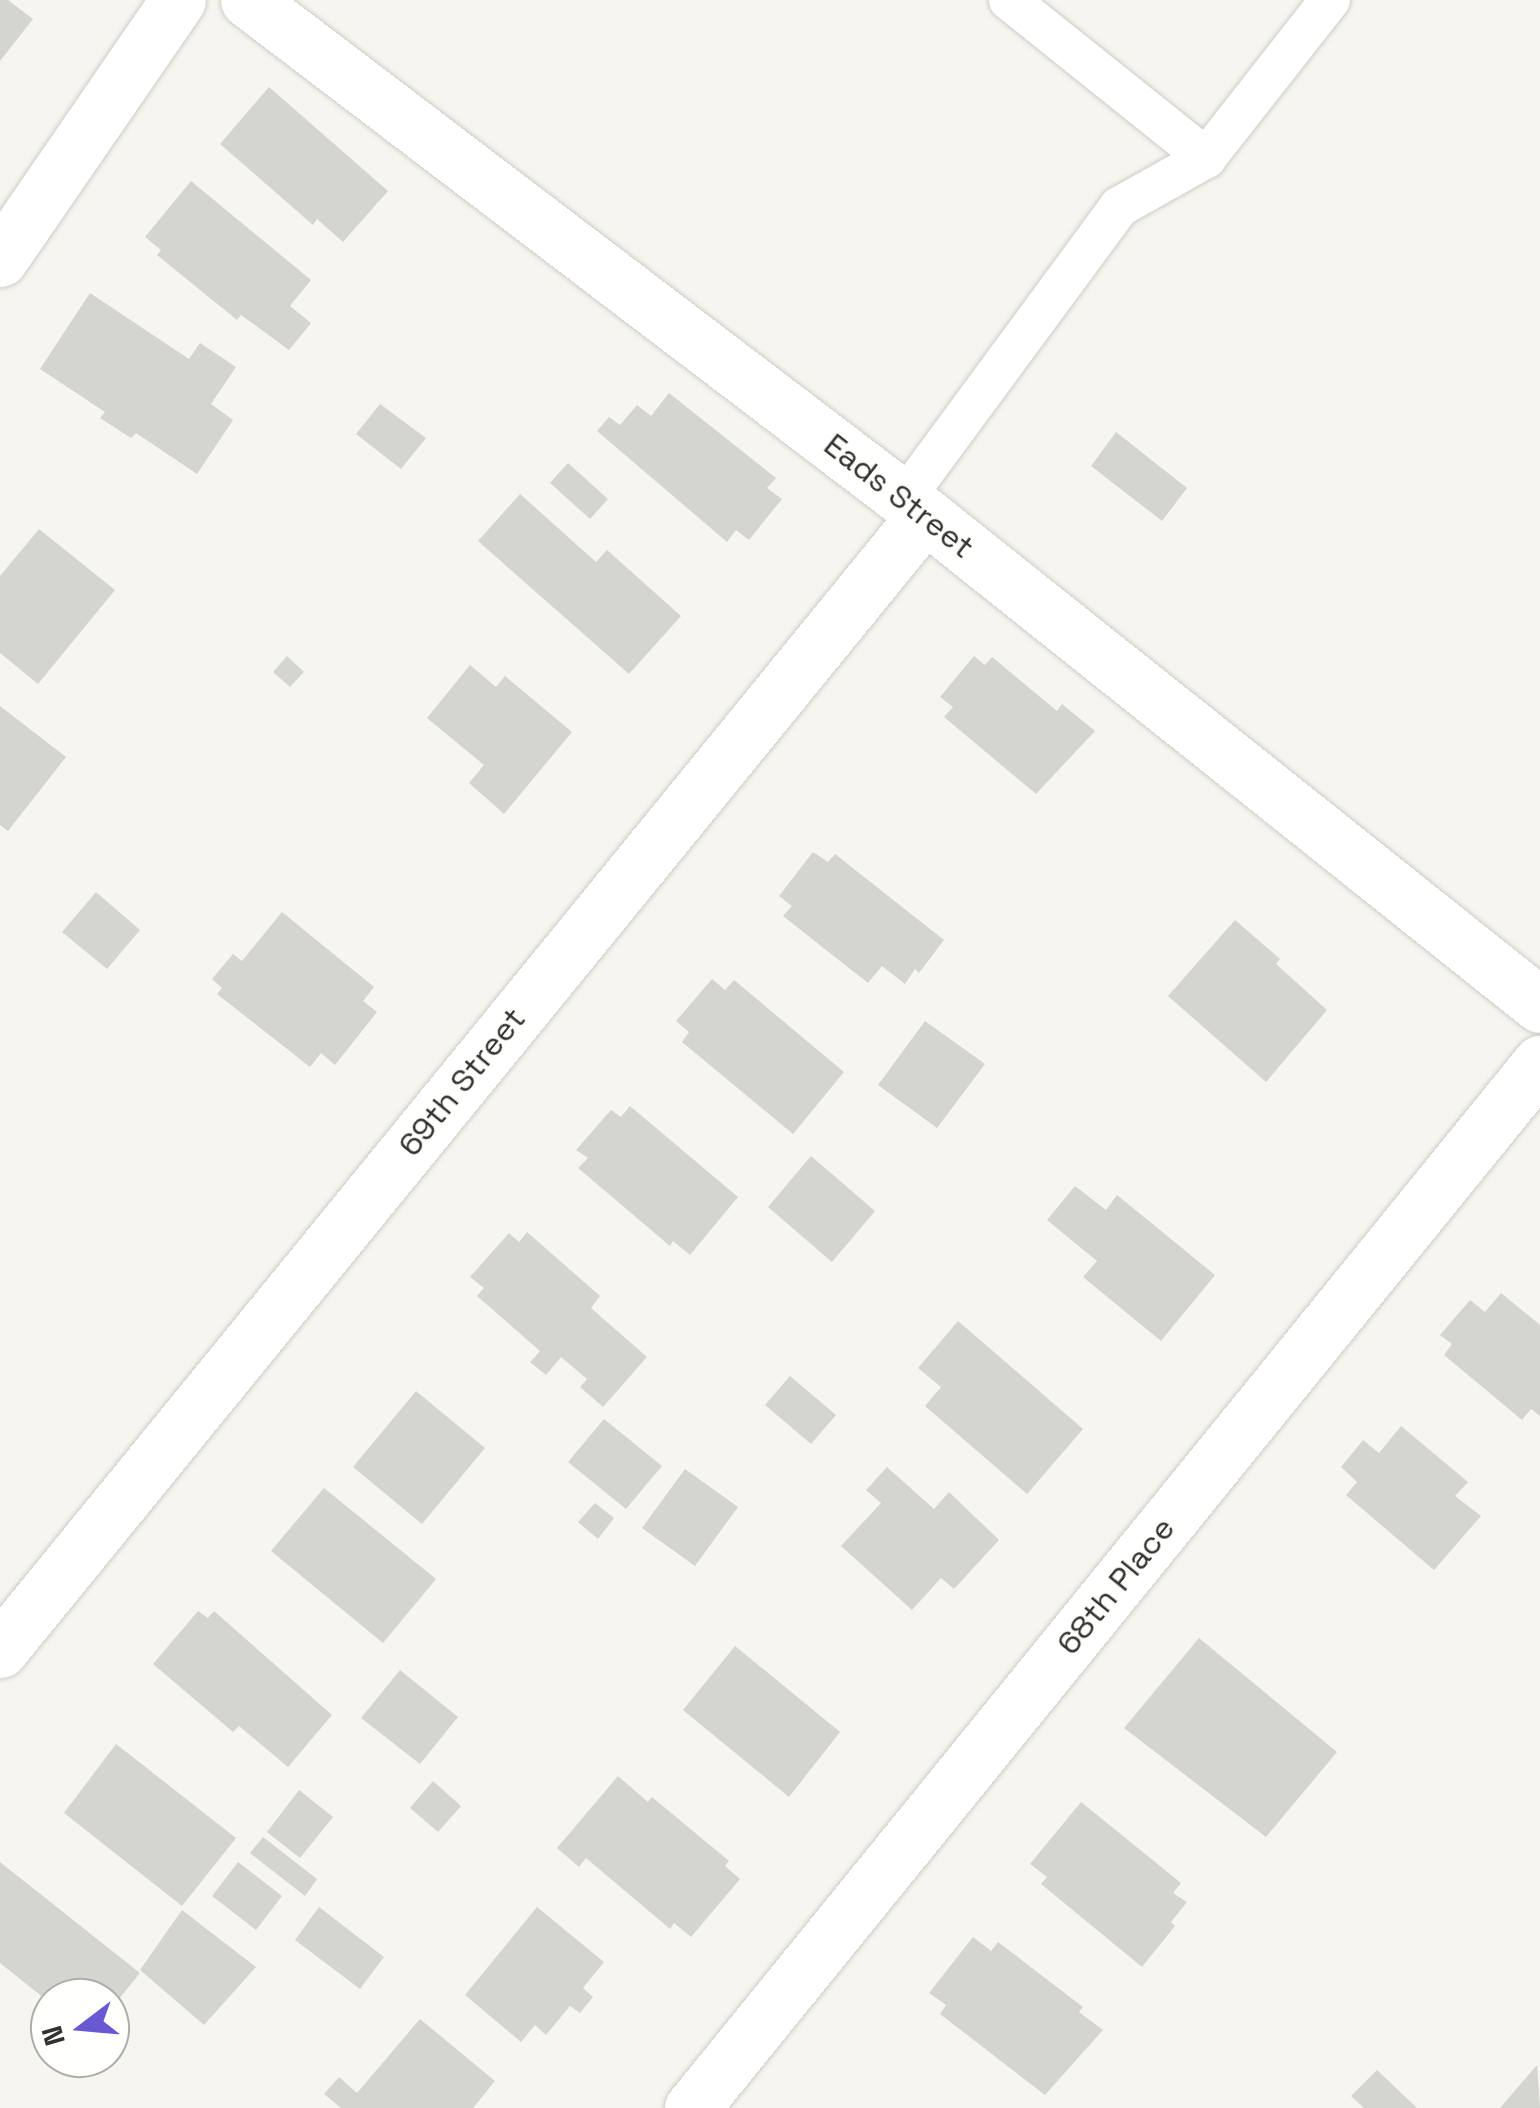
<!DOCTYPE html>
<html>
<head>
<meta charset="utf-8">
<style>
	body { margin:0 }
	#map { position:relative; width:1540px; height:2108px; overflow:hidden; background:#f6f5ef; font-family:"Space Grotesk",sans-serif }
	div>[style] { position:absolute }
	.building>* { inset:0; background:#d5d5cf }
	.roads { filter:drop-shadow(0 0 2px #cdcdc7) drop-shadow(0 0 2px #cdcdc7) }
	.lane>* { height:40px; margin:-20px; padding:0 20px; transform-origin:20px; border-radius:20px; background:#fff }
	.street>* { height:55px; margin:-27.5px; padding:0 27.5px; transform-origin:27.5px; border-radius:27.5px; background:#fff }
	.secondary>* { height:55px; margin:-27.5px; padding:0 27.5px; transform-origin:27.5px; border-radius:27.5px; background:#fff }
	span { translate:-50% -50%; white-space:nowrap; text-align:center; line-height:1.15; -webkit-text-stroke:10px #fffffe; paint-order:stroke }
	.street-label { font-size:32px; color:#31312f }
	.north { position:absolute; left:30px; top:1978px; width:100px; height:100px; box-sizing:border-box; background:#fffffe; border:2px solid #adadab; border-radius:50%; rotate:254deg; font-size:28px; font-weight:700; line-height:40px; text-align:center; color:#31312f }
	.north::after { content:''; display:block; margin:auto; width:35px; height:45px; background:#6859d3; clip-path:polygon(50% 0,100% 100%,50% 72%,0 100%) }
</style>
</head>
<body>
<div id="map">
	<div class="building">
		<i style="clip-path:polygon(0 0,8px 0,33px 19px,0 61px)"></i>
		<i style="clip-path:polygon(269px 87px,388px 191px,343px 242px,317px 219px,313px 225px,220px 144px)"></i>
		<i style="clip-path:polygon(191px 181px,311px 280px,290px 306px,311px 323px,289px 350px,241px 315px,237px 320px,157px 255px,161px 250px,145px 237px)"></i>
		<i style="clip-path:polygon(90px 293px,189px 359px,200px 343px,236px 367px,211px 404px,233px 420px,197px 474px,136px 433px,131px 438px,100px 418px,105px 412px,40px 369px)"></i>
		<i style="clip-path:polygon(669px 393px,776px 478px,767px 488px,782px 499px,749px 540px,736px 530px,727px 542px,597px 431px,609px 417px,620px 425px,637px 405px,651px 416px)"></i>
		<i style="clip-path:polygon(380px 404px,426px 438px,401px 469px,356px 434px)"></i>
		<i style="clip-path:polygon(1116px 432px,1187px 488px,1162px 521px,1091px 466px)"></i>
		<i style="clip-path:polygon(568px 463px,608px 499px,590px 519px,550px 483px)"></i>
		<i style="clip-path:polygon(520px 494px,596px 562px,607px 550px,681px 616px,629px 674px,478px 541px)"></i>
		<i style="clip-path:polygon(39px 529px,115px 590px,38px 684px,0 653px,0 576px)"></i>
		<i style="clip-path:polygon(287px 656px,304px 672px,290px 687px,273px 672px)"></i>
		<i style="clip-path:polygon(974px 656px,985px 665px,992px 657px,1057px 711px,1062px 704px,1095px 731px,1036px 794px,944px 717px,953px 707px,940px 697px)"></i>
		<i style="clip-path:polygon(470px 665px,496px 687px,505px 676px,572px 732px,504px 814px,469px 783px,484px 765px,427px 718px)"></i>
		<i style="clip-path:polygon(0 706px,66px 757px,8px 831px,0 825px)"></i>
		<i style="clip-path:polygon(813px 852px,828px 862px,835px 854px,944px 940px,919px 973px,915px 969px,905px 984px,882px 966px,868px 983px,783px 916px,792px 906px,779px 896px)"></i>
		<i style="clip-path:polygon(96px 892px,140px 930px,107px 969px,62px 932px)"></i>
		<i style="clip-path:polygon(282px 912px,374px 987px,363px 1001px,377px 1012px,335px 1065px,321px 1053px,310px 1067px,217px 994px,222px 988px,212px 979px,233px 954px,242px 961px)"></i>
		<i style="clip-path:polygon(1235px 920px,1280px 959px,1276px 964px,1327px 1010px,1266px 1082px,1168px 996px)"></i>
		<i style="clip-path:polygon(712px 979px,725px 990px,734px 980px,844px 1072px,793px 1134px,682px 1042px,689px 1032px,676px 1021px)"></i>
		<i style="clip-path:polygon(925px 1021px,985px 1064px,937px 1128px,878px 1085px)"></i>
		<i style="clip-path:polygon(630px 1106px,738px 1197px,690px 1255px,673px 1241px,670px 1246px,578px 1168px,588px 1158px,576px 1150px,611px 1110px,621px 1117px)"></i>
		<i style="clip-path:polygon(811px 1156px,875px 1211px,832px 1262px,768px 1207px)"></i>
		<i style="clip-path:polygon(1075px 1186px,1106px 1210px,1117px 1195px,1215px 1275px,1161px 1341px,1083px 1277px,1097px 1261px,1047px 1220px)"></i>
		<i style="clip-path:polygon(527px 1232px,600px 1296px,591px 1308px,647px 1357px,603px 1407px,580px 1387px,587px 1379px,561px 1357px,546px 1375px,530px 1362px,540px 1351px,477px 1296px,484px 1288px,470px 1277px,509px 1233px,519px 1242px)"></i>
		<i style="clip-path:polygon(1501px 1293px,1540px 1325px,1540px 1416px,1531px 1409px,1522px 1420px,1444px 1355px,1452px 1344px,1440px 1335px,1470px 1300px,1485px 1312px)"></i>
		<i style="clip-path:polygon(958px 1321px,1083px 1429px,1027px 1494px,925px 1406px,941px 1387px,918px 1368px)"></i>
		<i style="clip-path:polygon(790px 1376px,836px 1415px,811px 1444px,765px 1405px)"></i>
		<i style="clip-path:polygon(416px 1391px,485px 1448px,422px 1524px,353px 1467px)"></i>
		<i style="clip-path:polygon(604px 1419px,662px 1466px,626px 1509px,568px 1462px)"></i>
		<i style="clip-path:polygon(1401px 1426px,1468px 1482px,1455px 1496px,1481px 1516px,1434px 1570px,1346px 1495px,1357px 1482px,1341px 1467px,1363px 1440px,1379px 1453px)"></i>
		<i style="clip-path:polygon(887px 1467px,934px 1509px,949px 1492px,999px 1540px,954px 1589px,941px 1578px,912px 1610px,841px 1546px,881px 1503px,866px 1490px)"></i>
		<i style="clip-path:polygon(685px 1469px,738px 1507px,695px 1566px,642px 1528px)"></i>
		<i style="clip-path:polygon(324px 1488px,436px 1579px,383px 1643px,271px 1551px)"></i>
		<i style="clip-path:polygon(595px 1503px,614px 1518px,598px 1539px,578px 1522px)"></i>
		<i style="clip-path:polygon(198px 1611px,208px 1618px,214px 1611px,332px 1715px,288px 1767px,239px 1726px,233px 1732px,153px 1664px)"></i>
		<i style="clip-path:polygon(1199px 1638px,1337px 1752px,1266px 1837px,1124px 1728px)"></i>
		<i style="clip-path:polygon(735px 1646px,840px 1732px,789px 1797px,683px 1710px)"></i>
		<i style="clip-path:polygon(400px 1670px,458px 1717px,420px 1764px,361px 1718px)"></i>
		<i style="clip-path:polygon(116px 1744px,236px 1838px,182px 1906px,64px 1813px)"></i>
		<i style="clip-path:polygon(618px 1776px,648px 1802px,652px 1797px,729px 1861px,725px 1866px,740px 1879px,691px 1937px,674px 1923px,670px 1929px,586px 1858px,579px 1867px,557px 1848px)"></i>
		<i style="clip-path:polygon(433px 1781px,461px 1806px,438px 1832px,410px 1808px)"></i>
		<i style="clip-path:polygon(299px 1790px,333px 1817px,300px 1858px,267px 1832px)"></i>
		<i style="clip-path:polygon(1081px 1802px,1181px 1883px,1173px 1893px,1187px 1902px,1171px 1922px,1175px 1926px,1142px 1967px,1041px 1884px,1047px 1877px,1030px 1864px)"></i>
		<i style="clip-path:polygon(263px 1837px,317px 1879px,305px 1896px,250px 1853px)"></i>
		<i style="clip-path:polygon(0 1862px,140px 1973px,110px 2010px,110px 1998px,50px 1998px,50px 2003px,0 1963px)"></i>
		<i style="clip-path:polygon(238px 1862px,282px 1896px,256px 1930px,212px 1896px)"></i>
		<i style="clip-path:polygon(319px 1907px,384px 1957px,360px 1989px,295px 1940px)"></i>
		<i style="clip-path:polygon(537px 1907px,604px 1962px,583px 1988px,593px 1997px,580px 2013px,570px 2006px,546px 2035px,535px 2025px,521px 2042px,465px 1995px)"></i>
		<i style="clip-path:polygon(182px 1910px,256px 1967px,204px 2025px,140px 1970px)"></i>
		<i style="clip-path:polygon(973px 1937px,991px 1951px,998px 1942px,1083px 2007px,1079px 2012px,1103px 2030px,1045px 2095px,940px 2014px,946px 2005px,929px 1993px)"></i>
		<i style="clip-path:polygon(420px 2019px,495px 2081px,473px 2108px,341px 2108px,324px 2094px,339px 2077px,357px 2093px)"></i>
		<i style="clip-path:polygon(1537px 2065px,1540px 2108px,1500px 2108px)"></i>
		<i style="clip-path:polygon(1377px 2070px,1417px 2108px,1364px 2108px,1351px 2096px)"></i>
	</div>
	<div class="roads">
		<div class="lane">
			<i style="left:1009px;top:0;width:253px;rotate:38.7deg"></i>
			<i style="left:1206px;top:158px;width:201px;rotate:-51.9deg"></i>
			<i style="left:904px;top:499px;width:363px;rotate:-53.6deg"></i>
			<i style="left:1119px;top:207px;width:100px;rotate:-29.4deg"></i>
		</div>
		<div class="street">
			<i style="left:248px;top:0;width:851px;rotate:37.26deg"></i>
			<i style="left:925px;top:515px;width:786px;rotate:38.55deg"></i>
			<i style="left:0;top:1650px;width:1464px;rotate:-50.82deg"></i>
			<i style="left:692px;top:2108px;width:1346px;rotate:-50.94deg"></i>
		</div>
		<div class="secondary">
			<i style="left:0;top:259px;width:314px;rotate:-55.5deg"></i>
		</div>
	</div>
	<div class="street-label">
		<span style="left:899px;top:496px;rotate:38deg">Eads Street</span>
		<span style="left:462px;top:1082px;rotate:-51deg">69th Street</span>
		<span style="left:1116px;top:1586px;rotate:-51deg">68th Place</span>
	</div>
	<div class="north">N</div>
</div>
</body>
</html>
